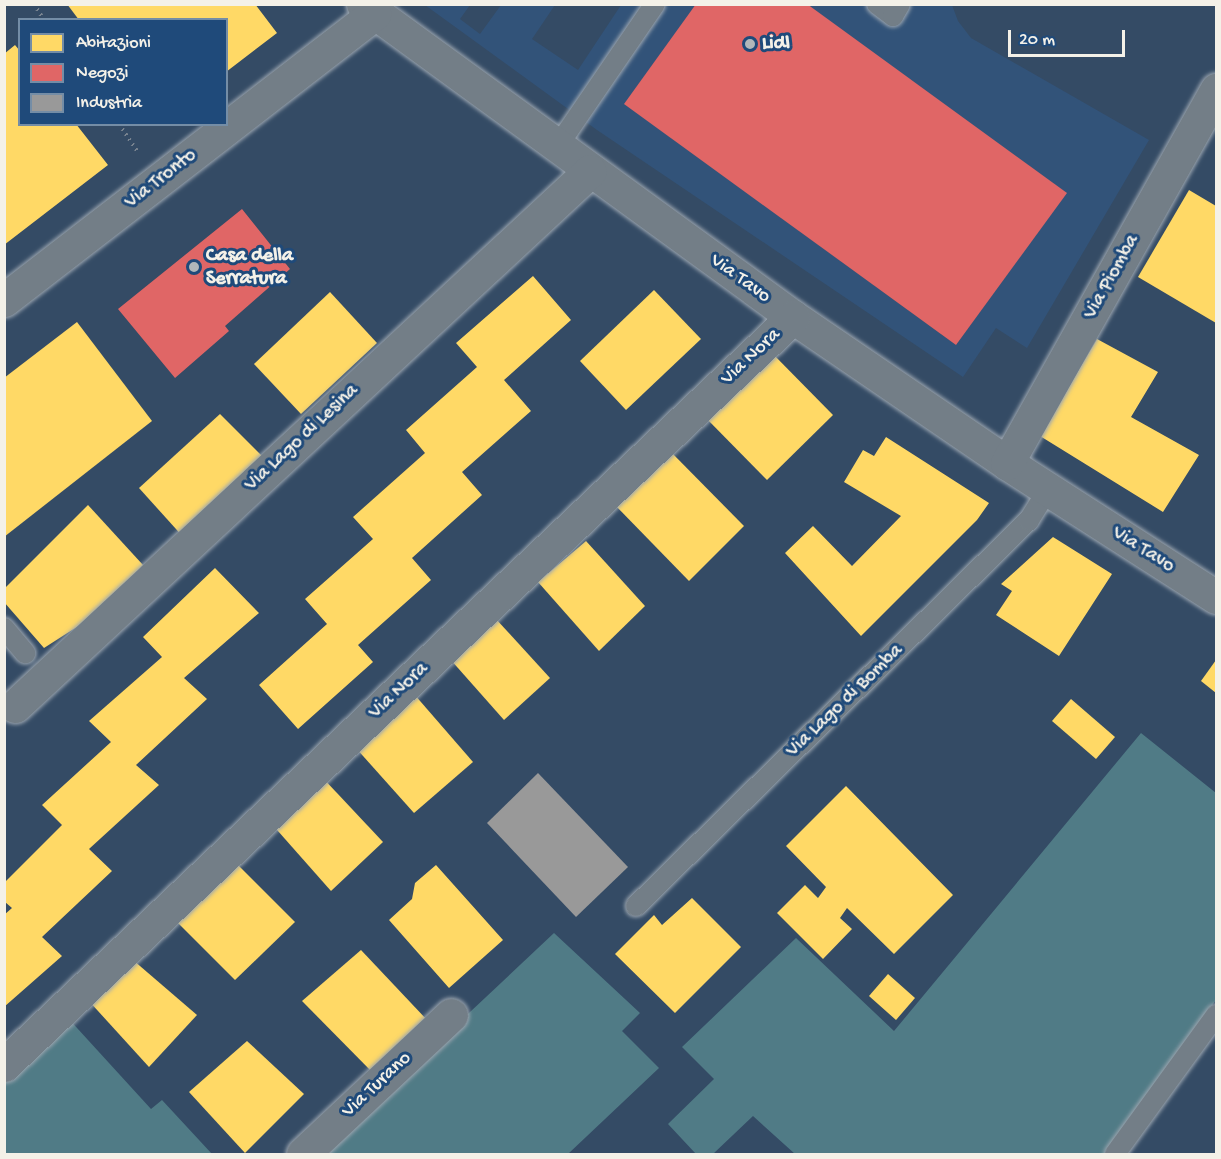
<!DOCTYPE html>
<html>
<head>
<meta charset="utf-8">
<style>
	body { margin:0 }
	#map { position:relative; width:1221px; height:1159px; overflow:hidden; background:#344b65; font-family:"Gochi Hand",sans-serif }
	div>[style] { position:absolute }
	.built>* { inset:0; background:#325379 }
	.green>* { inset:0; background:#507b86 }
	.homes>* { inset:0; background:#ffd966 }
	.shops>* { inset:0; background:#e06666 }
	.industry>* { inset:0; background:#999 }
	.path>* { height:4px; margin-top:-2px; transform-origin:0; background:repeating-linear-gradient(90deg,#78838f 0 1.5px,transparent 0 6px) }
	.roads { filter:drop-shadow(0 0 2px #9ba5af) drop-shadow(0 0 2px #9ba5af) }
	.service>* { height:20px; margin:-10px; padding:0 10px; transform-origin:10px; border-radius:10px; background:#737e87 }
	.minor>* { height:33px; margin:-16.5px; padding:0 16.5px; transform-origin:16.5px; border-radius:16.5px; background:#737e87 }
	.dots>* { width:16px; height:16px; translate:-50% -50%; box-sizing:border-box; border:3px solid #1f4a7a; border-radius:50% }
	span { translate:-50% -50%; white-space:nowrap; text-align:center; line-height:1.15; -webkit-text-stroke:6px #1f4a7a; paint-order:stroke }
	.poi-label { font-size:20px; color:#f4f1e8; font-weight:700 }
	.left { translate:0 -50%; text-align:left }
	.street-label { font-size:20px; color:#f4f1e8 }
	.frame { position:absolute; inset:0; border:6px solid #f4f1e8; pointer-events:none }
	.legend { position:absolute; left:18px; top:18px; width:210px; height:108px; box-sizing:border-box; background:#1f4a7a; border:2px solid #748da6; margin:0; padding:8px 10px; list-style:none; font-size:18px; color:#f4f1e8 }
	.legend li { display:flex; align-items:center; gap:12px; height:30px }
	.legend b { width:30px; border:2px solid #748da6 }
	.scale { position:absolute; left:1008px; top:30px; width:117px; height:27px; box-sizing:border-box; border:3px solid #f4f1e8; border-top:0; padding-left:8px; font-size:18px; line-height:21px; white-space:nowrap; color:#f4f1e8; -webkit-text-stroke:4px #1f4a7a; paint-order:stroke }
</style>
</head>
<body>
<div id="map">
	<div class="built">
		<i style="clip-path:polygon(425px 5px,470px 5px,460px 19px,480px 34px,501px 5px,555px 5px,532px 39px,578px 70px,621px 5px,696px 5px,625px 104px,956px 345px,1066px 193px,807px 5px,952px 5px,958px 21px,971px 38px,1149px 140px,1027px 348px,996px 328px,963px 377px,597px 130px)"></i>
	</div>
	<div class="green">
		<i style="clip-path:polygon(1141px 733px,1216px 793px,1216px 1000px,1107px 1154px,795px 1154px,753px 1116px,713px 1154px,696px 1154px,668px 1124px,714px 1079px,682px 1047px,796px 938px,894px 1031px)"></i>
		<i style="clip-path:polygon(554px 933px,640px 1013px,622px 1031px,659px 1068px,568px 1154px,319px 1154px)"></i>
		<i style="clip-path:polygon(67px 1017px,151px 1109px,162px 1100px,212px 1154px,5px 1154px,5px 1079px)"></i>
	</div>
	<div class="homes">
		<i style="clip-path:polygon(67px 4px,255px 4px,277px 33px,226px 72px,226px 20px,79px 20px)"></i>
		<i style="clip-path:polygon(15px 45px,20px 51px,20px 124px,76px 124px,108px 165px,4px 245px,4px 54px)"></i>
		<i style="clip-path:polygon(1189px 190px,1216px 206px,1216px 323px,1138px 277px)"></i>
		<i style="clip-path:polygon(533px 276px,571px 320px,504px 380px,531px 411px,462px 472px,482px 495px,412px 558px,431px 580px,358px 645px,373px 662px,298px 729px,259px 685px,327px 624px,305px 599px,373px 539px,353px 517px,425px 453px,406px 430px,477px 367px,456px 343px)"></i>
		<i style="clip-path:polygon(654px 290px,701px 339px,626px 410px,580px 361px)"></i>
		<i style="clip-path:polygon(330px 292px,377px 343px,301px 414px,254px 364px)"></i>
		<i style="clip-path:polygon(77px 322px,152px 421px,4px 537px,4px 378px)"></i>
		<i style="clip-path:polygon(1097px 339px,1158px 372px,1131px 417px,1199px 455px,1163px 512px,1040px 436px)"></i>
		<i style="clip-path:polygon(770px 351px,833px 415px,767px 480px,704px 416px)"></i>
		<i style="clip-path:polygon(220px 414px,267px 461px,185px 539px,139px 488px)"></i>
		<i style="clip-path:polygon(886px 437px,989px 503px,977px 520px,861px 636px,785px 553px,813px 526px,852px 566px,901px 516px,844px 482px,863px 450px,874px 456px)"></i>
		<i style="clip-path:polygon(670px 451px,744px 526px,689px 581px,615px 505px)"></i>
		<i style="clip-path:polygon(88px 505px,143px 565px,94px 616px,44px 648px,4px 602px,4px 589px)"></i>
		<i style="clip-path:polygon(1053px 537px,1112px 574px,1059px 656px,996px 615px,1012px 591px,1001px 584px)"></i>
		<i style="clip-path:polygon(586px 541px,645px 606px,599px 651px,538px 582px)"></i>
		<i style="clip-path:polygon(215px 568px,259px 613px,184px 678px,207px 699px,136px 765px,159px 785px,89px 849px,112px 871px,42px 937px,62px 956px,4px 1007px,4px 915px,12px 908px,5px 902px,5px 882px,62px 825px,42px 805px,111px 742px,89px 721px,162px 657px,143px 637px)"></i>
		<i style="clip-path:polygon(496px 619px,550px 678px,504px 720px,450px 659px)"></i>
		<i style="clip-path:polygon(1216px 660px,1216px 693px,1201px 681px)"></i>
		<i style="clip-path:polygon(414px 694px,473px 762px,414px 813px,355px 747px)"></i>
		<i style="clip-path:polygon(1071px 699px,1115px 737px,1096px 759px,1052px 721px)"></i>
		<i style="clip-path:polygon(321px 776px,383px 842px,331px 891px,270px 822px)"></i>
		<i style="clip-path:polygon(846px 786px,953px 895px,894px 954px,847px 908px,840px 918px,852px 929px,823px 959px,777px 913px,805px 885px,818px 898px,826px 887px,786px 846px)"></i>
		<i style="clip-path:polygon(232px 859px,295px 922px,235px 980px,173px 918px)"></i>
		<i style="clip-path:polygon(436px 865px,503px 940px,449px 988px,389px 920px,412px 899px,415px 883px)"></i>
		<i style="clip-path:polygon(692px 898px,741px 947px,675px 1013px,615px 954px,654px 915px,662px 925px)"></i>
		<i style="clip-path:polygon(361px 950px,428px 1021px,374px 1074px,302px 1001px)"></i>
		<i style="clip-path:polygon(133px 960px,197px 1015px,149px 1067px,88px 1000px)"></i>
		<i style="clip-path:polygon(888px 974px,915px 998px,896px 1020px,869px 996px)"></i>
		<i style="clip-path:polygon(247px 1041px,304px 1094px,245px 1153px,189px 1092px)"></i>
	</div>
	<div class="shops">
		<i style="clip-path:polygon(696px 4px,807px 4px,1067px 193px,956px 345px,624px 104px)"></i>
		<i style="clip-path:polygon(242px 209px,290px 269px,225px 326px,229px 331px,175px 378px,118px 309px)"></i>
	</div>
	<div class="industry">
		<i style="clip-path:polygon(538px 773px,628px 867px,576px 917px,487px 823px)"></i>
	</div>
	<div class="path">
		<i style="left:34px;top:4px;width:19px;rotate:58deg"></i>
		<i style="left:119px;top:124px;width:32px;rotate:56deg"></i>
	</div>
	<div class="roads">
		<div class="service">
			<i style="left:877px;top:4px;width:20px;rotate:37deg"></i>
			<i style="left:893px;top:16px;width:14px;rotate:-60deg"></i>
			<i style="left:557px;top:147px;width:173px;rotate:-55.6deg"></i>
			<i style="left:4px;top:628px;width:33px;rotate:50deg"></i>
			<i style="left:636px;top:906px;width:551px;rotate:-44.49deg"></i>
			<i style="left:1029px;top:520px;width:36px;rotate:-58deg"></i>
			<i style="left:1115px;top:1154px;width:172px;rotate:-54deg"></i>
		</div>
		<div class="minor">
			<i style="left:363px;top:4px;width:532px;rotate:36.05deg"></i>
			<i style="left:793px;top:317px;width:259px;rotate:34.3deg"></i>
			<i style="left:1007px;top:463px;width:248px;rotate:32.7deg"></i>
			<i style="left:4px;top:300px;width:468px;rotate:-37.7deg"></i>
			<i style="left:1007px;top:463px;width:428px;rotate:-60.7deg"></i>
			<i style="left:15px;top:706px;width:785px;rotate:-42.94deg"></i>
			<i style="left:4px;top:1065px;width:1087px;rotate:-43.47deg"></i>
			<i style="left:303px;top:1154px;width:203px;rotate:-43.2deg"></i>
		</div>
	</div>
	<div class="dots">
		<i style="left:750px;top:44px;background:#b1b7ba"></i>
		<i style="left:194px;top:267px;background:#b1b7ba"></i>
	</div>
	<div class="poi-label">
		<span class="left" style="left:762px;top:44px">Lidl</span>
		<span class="left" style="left:206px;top:268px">Casa della<br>Serratura</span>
	</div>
	<div class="street-label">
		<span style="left:161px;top:179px;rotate:-38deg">Via Tronto</span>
		<span style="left:1112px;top:277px;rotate:-61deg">Via Piomba</span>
		<span style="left:740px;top:279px;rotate:36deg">Via Tavo</span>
		<span style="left:751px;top:357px;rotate:-43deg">Via Nora</span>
		<span style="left:302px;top:438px;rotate:-43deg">Via Lago di Lesina</span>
		<span style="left:1143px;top:550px;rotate:32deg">Via Tavo</span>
		<span style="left:399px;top:691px;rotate:-43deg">Via Nora</span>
		<span style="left:845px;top:701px;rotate:-44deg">Via Lago di Bomba</span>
		<span style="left:377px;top:1085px;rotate:-43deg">Via Turano</span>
	</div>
	<div class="frame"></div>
	<ul class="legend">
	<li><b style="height:16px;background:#ffd966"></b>Abitazioni</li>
	<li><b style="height:16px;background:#e06666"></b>Negozi</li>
	<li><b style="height:16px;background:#999"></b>Industria</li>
	</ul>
	<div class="scale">20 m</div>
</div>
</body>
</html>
